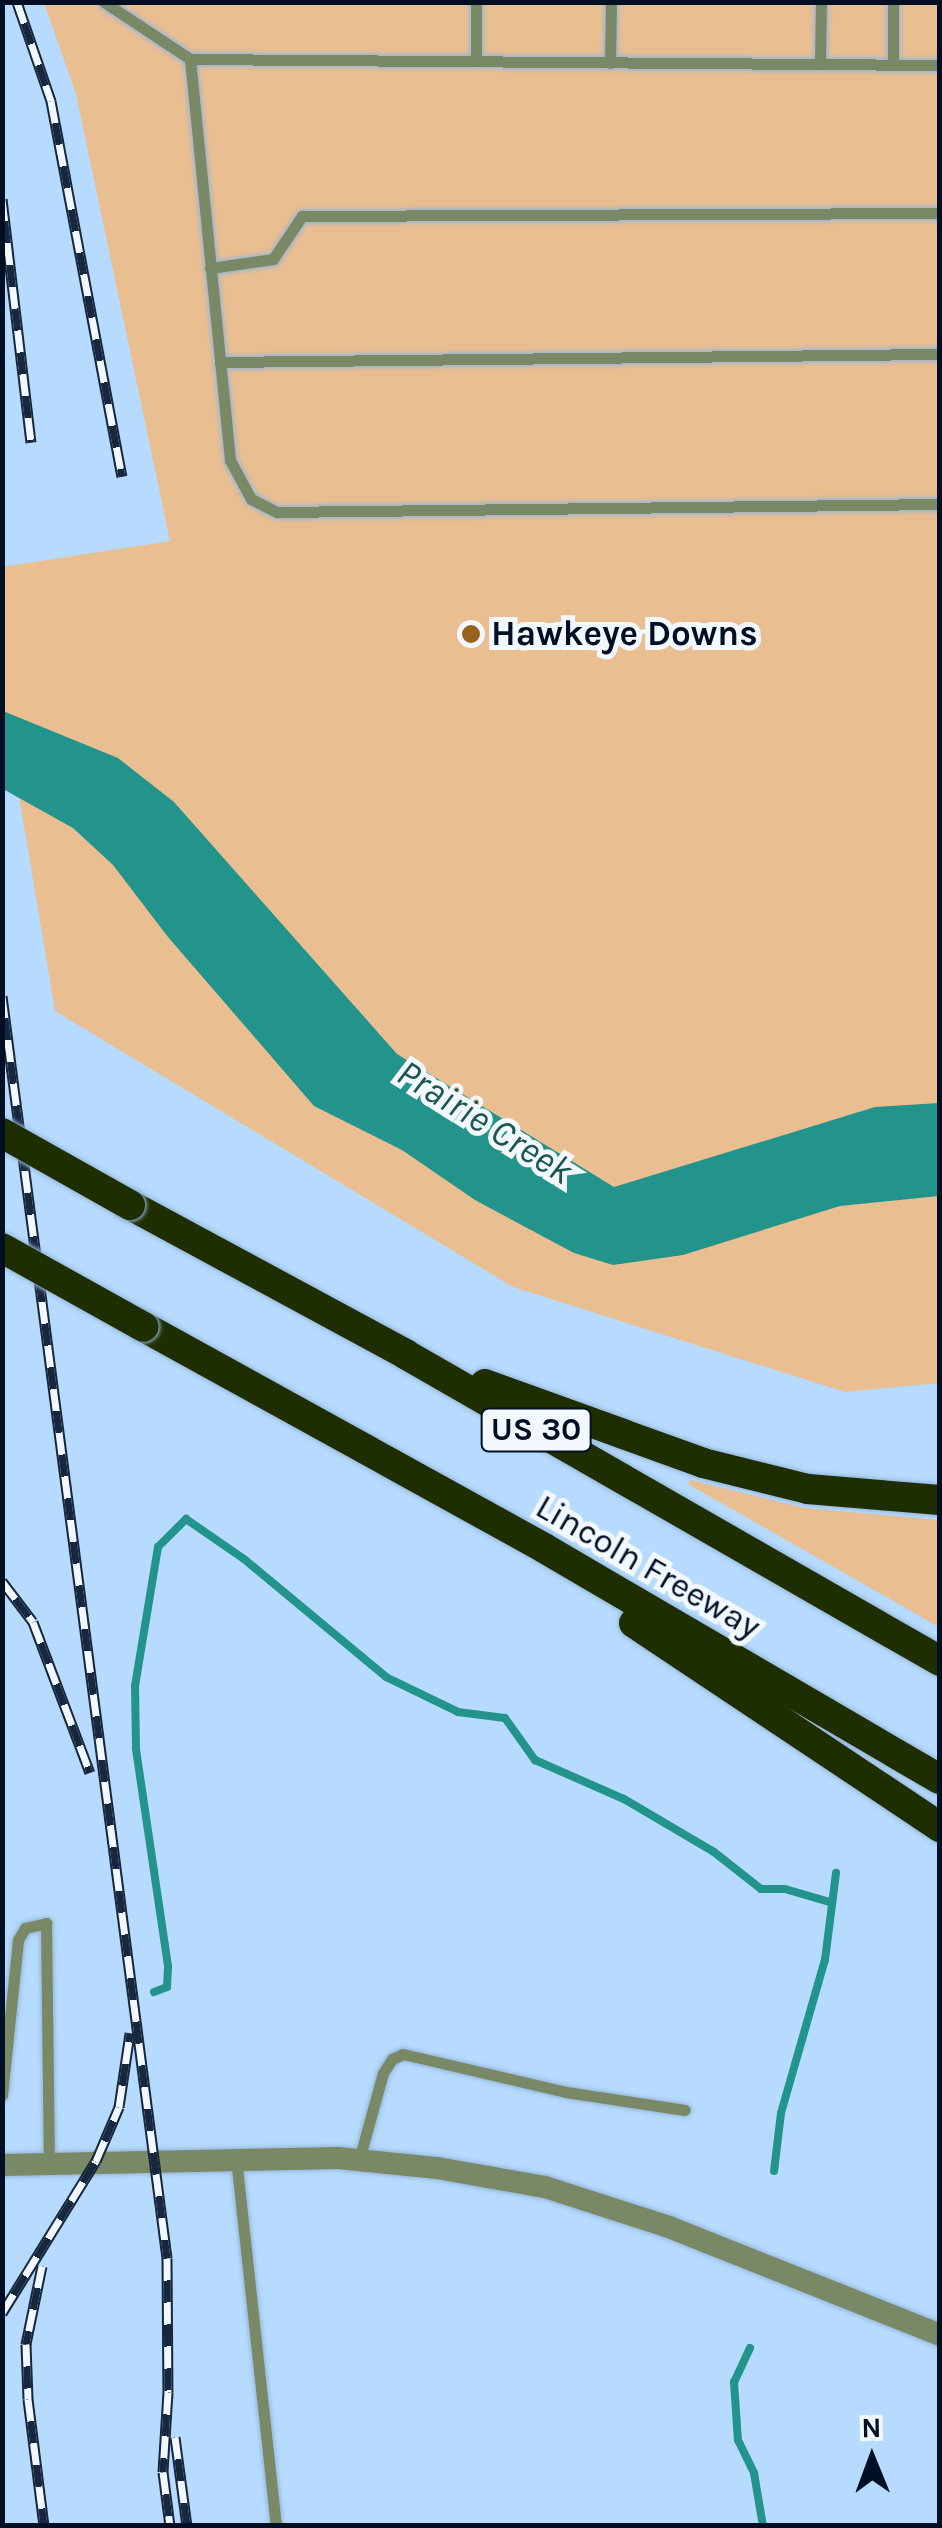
<!DOCTYPE html>
<html>
<head>
<meta charset="utf-8">
<style>
	body { margin:0 }
	#map { position:relative; width:942px; height:2528px; overflow:hidden; background:#b6dbfe; font-family:Karla,sans-serif }
	div>[style] { position:absolute }
	.green>* { inset:0; background:#e9be91 }
	.water>* { inset:0; background:#22948b }
	.stream>* { height:8px; margin:-4px; padding:0 4px; transform-origin:4px; border-radius:4px; background:#22948b }
	.roads { filter:drop-shadow(0 0 2px #95b6d7) drop-shadow(0 0 2px #95b6d7) }
	.service>* { height:11px; margin:-5.5px; padding:0 5.5px; transform-origin:5.5px; border-radius:5.5px; background:#798865 }
	.minor>* { height:22px; margin:-11px; padding:0 11px; transform-origin:11px; border-radius:11px; background:#798865 }
	.motorway>* { height:30px; margin:-15px; padding:0 15px; transform-origin:15px; border-radius:15px; background:#1e2e00 }
	.rail>* { height:11px; margin-top:-5.5px; transform-origin:0; background:repeating-linear-gradient(90deg,#f2f8fe 0 22px,#17283e 0 44px); box-sizing:border-box; border-block:2px solid #17283e }
	.bridges { filter:drop-shadow(0 0 2px #95b6d7) drop-shadow(0 0 2px #95b6d7) }
	.motorway-bridge>* { height:30px; margin:-15px; padding:0 15px; transform-origin:15px; border-radius:15px; background:#1e2e00 }
	.dots>* { width:28px; height:28px; translate:-50% -50%; box-sizing:border-box; border:5px solid #f2f8fe; border-radius:50% }
	span { translate:-50% -50%; white-space:nowrap; text-align:center; line-height:1.15; -webkit-text-stroke:10px #f2f8fe; paint-order:stroke }
	.shield-label span { padding:2px 8px; background:#f2f8fe; border:2px solid; border-radius:8px; -webkit-text-stroke-width:0 }
	.shield-label { font-size:32px; color:#000f23; font-weight:700 }
	.poi-label { font-size:35px; color:#000f23; font-weight:700 }
	.left { translate:0 -50%; text-align:left }
	.street-label { font-size:35px; color:#000f23 }
	.water-label { font-size:38px; color:#1b5651; font-style:italic }
	.frame { position:absolute; inset:0; border:5px solid #000f23; pointer-events:none }
	.north { position:absolute; left:822px; top:2408px; width:100px; height:100px; -webkit-text-stroke:8px #f2f8fe; paint-order:stroke; rotate:359deg; font-size:28px; font-weight:700; line-height:40px; text-align:center; color:#000f23 }
	.north::after { content:''; display:block; margin:auto; width:35px; height:45px; background:#000f23; clip-path:polygon(50% 0,100% 100%,50% 72%,0 100%) }
</style>
</head>
<body>
<div id="map">
	<div class="green">
		<i style="clip-path:polygon(44px 3px,939px 3px,939px 1383px,845px 1392px,513px 1287px,55px 1011px,3px 701px,2px 567px,170px 541px,76px 94px)"></i>
		<i style="clip-path:polygon(690px 1480px,805px 1508px,939px 1520px,939px 1627px,688px 1484px)"></i>
	</div>
	<div class="water">
		<i style="clip-path:polygon(3px 711px,118px 758px,174px 802px,397px 1054px,614px 1187px,875px 1107px,939px 1103px,939px 1196px,840px 1206px,683px 1255px,613px 1265px,574px 1253px,475px 1200px,402px 1150px,314px 1106px,168px 937px,113px 865px,73px 828px,3px 789px)"></i>
	</div>
	<div class="stream">
		<i style="left:154px;top:1992px;width:14px;rotate:-21deg"></i>
		<i style="left:167px;top:1987px;width:21px;rotate:-87deg"></i>
		<i style="left:168px;top:1966px;width:220px;rotate:-98.4deg"></i>
		<i style="left:136px;top:1748px;width:62px;rotate:-90.9deg"></i>
		<i style="left:135px;top:1686px;width:141px;rotate:-80.6deg"></i>
		<i style="left:158px;top:1547px;width:40px;rotate:-45deg"></i>
		<i style="left:186px;top:1519px;width:70px;rotate:34.6deg"></i>
		<i style="left:244px;top:1559px;width:185px;rotate:39.7deg"></i>
		<i style="left:386px;top:1677px;width:80px;rotate:25.9deg"></i>
		<i style="left:458px;top:1712px;width:47px;rotate:7.3deg"></i>
		<i style="left:505px;top:1718px;width:52px;rotate:54.5deg"></i>
		<i style="left:535px;top:1760px;width:97px;rotate:23.7deg"></i>
		<i style="left:624px;top:1799px;width:104px;rotate:30.5deg"></i>
		<i style="left:714px;top:1852px;width:60px;rotate:38.2deg"></i>
		<i style="left:761px;top:1889px;width:24px"></i>
		<i style="left:785px;top:1889px;width:47px;rotate:16.1deg"></i>
		<i style="left:774px;top:2171px;width:58px;rotate:-83.1deg"></i>
		<i style="left:781px;top:2113px;width:159px;rotate:-74deg"></i>
		<i style="left:825px;top:1960px;width:88px;rotate:-82.8deg"></i>
		<i style="left:750px;top:2348px;width:38px;rotate:115deg"></i>
		<i style="left:734px;top:2382px;width:58px;rotate:86.1deg"></i>
		<i style="left:738px;top:2440px;width:37px;rotate:64deg"></i>
		<i style="left:754px;top:2473px;width:54px;rotate:80.4deg"></i>
	</div>
	<div class="roads">
		<div class="service">
			<i style="left:104px;top:2px;width:103px;rotate:33.5deg"></i>
			<i style="left:190px;top:59px;width:750px;rotate:0.46deg"></i>
			<i style="left:476px;top:2px;width:59px;rotate:90deg"></i>
			<i style="left:893px;top:2px;width:62px;rotate:90deg"></i>
			<i style="left:190px;top:59px;width:403px;rotate:84.3deg"></i>
			<i style="left:230px;top:460px;width:44px;rotate:61.7deg"></i>
			<i style="left:251px;top:499px;width:29px;rotate:27deg"></i>
			<i style="left:277px;top:512px;width:663px;rotate:-0.69deg"></i>
			<i style="left:610px;top:63px;width:61px;rotate:-89.1deg"></i>
			<i style="left:820px;top:64px;width:62px;rotate:-89.1deg"></i>
			<i style="left:210px;top:268px;width:64px;rotate:-8.1deg"></i>
			<i style="left:273px;top:259px;width:52px;rotate:-56deg"></i>
			<i style="left:302px;top:216px;width:638px;rotate:-0.27deg"></i>
			<i style="left:220px;top:362px;width:720px;rotate:-0.64deg"></i>
			<i style="left:2px;top:2095px;width:156px;rotate:-84.1deg"></i>
			<i style="left:18px;top:1940px;width:14px;rotate:-60deg"></i>
			<i style="left:25px;top:1928px;width:22px;rotate:-13deg"></i>
			<i style="left:46px;top:1923px;width:240px;rotate:89.3deg"></i>
			<i style="left:236px;top:2158px;width:370px;rotate:83.8deg"></i>
			<i style="left:359px;top:2160px;width:90px;rotate:-74.6deg"></i>
			<i style="left:383px;top:2073px;width:17px;rotate:-57deg"></i>
			<i style="left:392px;top:2059px;width:12px;rotate:-24deg"></i>
			<i style="left:403px;top:2054px;width:167px;rotate:13.1deg"></i>
			<i style="left:566px;top:2092px;width:120px;rotate:8.6deg"></i>
		</div>
		<div class="minor">
			<i style="left:2px;top:2165px;width:336px;rotate:-1.2deg"></i>
			<i style="left:338px;top:2158px;width:100px;rotate:5.8deg"></i>
			<i style="left:437px;top:2168px;width:110px;rotate:10deg"></i>
			<i style="left:545px;top:2187px;width:130px;rotate:17.9deg"></i>
			<i style="left:669px;top:2227px;width:292px;rotate:21.7deg"></i>
		</div>
		<div class="motorway">
			<i style="left:130px;top:1205px;width:313px;rotate:28.4deg"></i>
			<i style="left:405px;top:1354px;width:617px;rotate:29.85deg"></i>
			<i style="left:144px;top:1327px;width:457px;rotate:28.9deg"></i>
			<i style="left:544px;top:1548px;width:458px;rotate:30.3deg"></i>
			<i style="left:485px;top:1384px;width:232px;rotate:19.9deg"></i>
			<i style="left:703px;top:1463px;width:108px;rotate:13.9deg"></i>
			<i style="left:808px;top:1489px;width:132px;rotate:4.8deg"></i>
			<i style="left:634px;top:1623px;width:368px;rotate:33.7deg"></i>
		</div>
	</div>
	<div class="rail">
		<i style="left:17px;top:2px;width:105px;rotate:71deg"></i>
		<i style="left:51px;top:101px;width:382px;rotate:79.3deg"></i>
		<i style="left:2px;top:199px;width:245px;rotate:83.2deg"></i>
		<i style="left:2px;top:996px;width:1273px;rotate:82.55deg"></i>
		<i style="left:167px;top:2258px;width:134px;rotate:89.6deg"></i>
		<i style="left:168px;top:2392px;width:80px;rotate:93.6deg"></i>
		<i style="left:163px;top:2472px;width:54px;rotate:82.6deg"></i>
		<i style="left:2px;top:1581px;width:51px;rotate:52.9deg"></i>
		<i style="left:33px;top:1622px;width:161px;rotate:69.3deg"></i>
		<i style="left:42px;top:2266px;width:80px;rotate:101.6deg"></i>
		<i style="left:26px;top:2344px;width:55px;rotate:87.9deg"></i>
		<i style="left:28px;top:2399px;width:128px;rotate:82.8deg"></i>
		<i style="left:2px;top:2313px;width:179px;rotate:-58.3deg"></i>
		<i style="left:96px;top:2161px;width:59px;rotate:-66.9deg"></i>
		<i style="left:119px;top:2107px;width:75px;rotate:-81.5deg"></i>
		<i style="left:175px;top:2437px;width:90px;rotate:82.3deg"></i>
	</div>
	<div class="bridges">
		<div class="motorway-bridge">
			<i style="left:2px;top:1133px;width:147px;rotate:29.4deg"></i>
			<i style="left:2px;top:1248px;width:162px;rotate:29.1deg"></i>
		</div>
	</div>
	<div class="dots">
		<i style="left:471px;top:634px;background:#99621c"></i>
	</div>
	<div class="shield-label">
		<span style="left:536px;top:1430px">US 30</span>
	</div>
	<div class="poi-label">
		<span class="left" style="left:491px;top:634px">Hawkeye Downs</span>
	</div>
	<div class="street-label">
		<span style="left:648px;top:1567px;rotate:30deg">Lincoln Freeway</span>
	</div>
	<div class="water-label">
		<span style="left:485px;top:1122px;rotate:32deg">Prairie Creek</span>
	</div>
	<div class="frame"></div>
	<div class="north">N</div>
</div>
</body>
</html>
